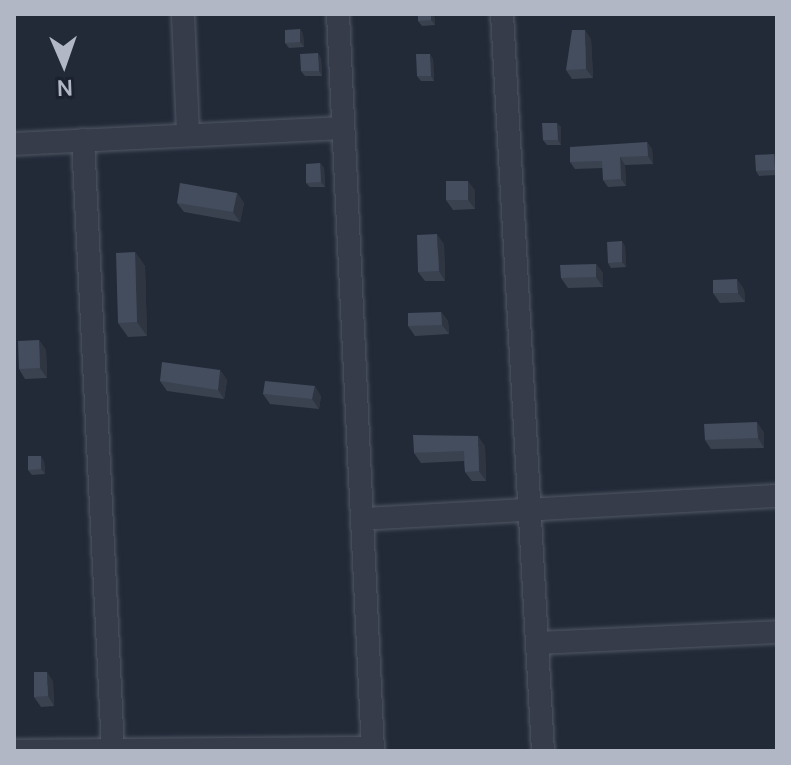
<!DOCTYPE html>
<html>
<head>
<meta charset="utf-8">
<style>
	body { margin:0 }
	#map { position:relative; width:791px; height:765px; overflow:hidden; background:#222a38; font-family:Manrope,sans-serif }
	div>[style] { position:absolute }
	.roads { filter:drop-shadow(0 0 2px #515764) drop-shadow(0 0 2px #515764) }
	.minor>* { height:22px; margin:-11px; padding:0 11px; transform-origin:11px; border-radius:11px; background:#363c49 }
	.wall>* { inset:0; background:#3a4250 }
	.shaded-wall>* { inset:0; background:#2f3641 }
	.building>* { inset:0; background:#434d5d }
	span { translate:-50% -50%; white-space:nowrap; text-align:center; line-height:1.15; -webkit-text-stroke:6px #1b212e; paint-order:stroke }
	.frame { position:absolute; inset:0; border:16px solid #b1b7c5; pointer-events:none }
	.north { position:absolute; left:24px; top:24px; width:80px; height:80px; -webkit-text-stroke:6px #1b212e; paint-order:stroke; rotate:178deg; font-size:22px; font-weight:700; line-height:32px; text-align:center; color:#b1b7c5 }
	.north::after { content:''; display:block; margin:auto; width:28px; height:36px; background:#b1b7c5; clip-path:polygon(50% 0,100% 100%,50% 72%,0 100%) }
</style>
</head>
<body>
<div id="map">
	<div class="roads">
		<div class="minor">
			<i style="left:183px;top:14px;width:121px;rotate:87.6deg"></i>
			<i style="left:338px;top:14px;width:738px;rotate:87.28deg"></i>
			<i style="left:502px;top:14px;width:738px;rotate:86.82deg"></i>
			<i style="left:83px;top:140px;width:611px;rotate:87.18deg"></i>
			<i style="left:14px;top:144px;width:329px;rotate:-2.8deg"></i>
			<i style="left:362px;top:519px;width:416px;rotate:-3.2deg"></i>
			<i style="left:537px;top:643px;width:240px;rotate:-2.6deg"></i>
			<i style="left:14px;top:751px;width:359px;rotate:-0.5deg"></i>
		</div>
	</div>
	<div class="wall">
		<i style="clip-path:polygon(434px 14px,435px 25px,422px 26px,418px 21px)"></i>
		<i style="clip-path:polygon(300px 29px,303px 34px,304px 47px,289px 48px,285px 43px)"></i>
		<i style="clip-path:polygon(591px 39px,593px 78px,572px 79px,566px 70px)"></i>
		<i style="clip-path:polygon(321px 58px,322px 76px,305px 76px,301px 71px)"></i>
		<i style="clip-path:polygon(433px 59px,434px 81px,421px 81px,417px 76px)"></i>
		<i style="clip-path:polygon(561px 127px,561px 145px,547px 145px,543px 140px)"></i>
		<i style="clip-path:polygon(647px 142px,652px 149px,653px 164px,625px 165px,626px 186px,608px 187px,603px 180px,603px 168px,575px 169px,570px 162px)"></i>
		<i style="clip-path:polygon(774px 154px,777px 158px,777px 175px,759px 176px,756px 171px)"></i>
		<i style="clip-path:polygon(320px 163px,324px 168px,325px 187px,310px 187px,306px 183px)"></i>
		<i style="clip-path:polygon(475px 190px,475px 209px,453px 210px,446px 200px)"></i>
		<i style="clip-path:polygon(237px 193px,244px 203px,240px 222px,184px 212px,177px 203px)"></i>
		<i style="clip-path:polygon(444px 244px,445px 281px,425px 281px,418px 272px)"></i>
		<i style="clip-path:polygon(625px 246px,626px 267px,611px 268px,608px 263px)"></i>
		<i style="clip-path:polygon(135px 252px,145px 266px,147px 336px,128px 337px,118px 323px)"></i>
		<i style="clip-path:polygon(596px 264px,603px 273px,603px 287px,568px 288px,561px 278px)"></i>
		<i style="clip-path:polygon(744px 289px,745px 302px,720px 303px,713px 293px)"></i>
		<i style="clip-path:polygon(441px 312px,448px 321px,449px 334px,415px 336px,408px 326px)"></i>
		<i style="clip-path:polygon(39px 340px,46px 350px,47px 378px,25px 379px,19px 369px)"></i>
		<i style="clip-path:polygon(220px 370px,227px 380px,224px 399px,167px 391px,160px 381px)"></i>
		<i style="clip-path:polygon(263px 394px,321px 396px,319px 409px,270px 404px)"></i>
		<i style="clip-path:polygon(764px 432px,764px 448px,711px 449px,705px 440px)"></i>
		<i style="clip-path:polygon(485px 446px,486px 481px,472px 481px,465px 472px,464px 461px,421px 463px,414px 453px)"></i>
		<i style="clip-path:polygon(44px 461px,45px 474px,32px 475px,28px 470px)"></i>
		<i style="clip-path:polygon(53px 681px,54px 706px,41px 707px,34px 697px)"></i>
	</div>
	<div class="shaded-wall">
		<i style="clip-path:polygon(431px 14px,434px 14px,435px 25px,431px 20px)"></i>
		<i style="clip-path:polygon(300px 29px,303px 34px,304px 47px,300px 42px)"></i>
		<i style="clip-path:polygon(585px 30px,591px 39px,593px 78px,586px 69px)"></i>
		<i style="clip-path:polygon(318px 53px,321px 58px,322px 76px,319px 71px)"></i>
		<i style="clip-path:polygon(430px 54px,433px 59px,434px 81px,431px 76px)"></i>
		<i style="clip-path:polygon(557px 123px,561px 127px,561px 145px,558px 140px)"></i>
		<i style="clip-path:polygon(647px 142px,652px 149px,653px 164px,648px 156px)"></i>
		<i style="clip-path:polygon(774px 154px,777px 158px,777px 173px,775px 170px)"></i>
		<i style="clip-path:polygon(620px 157px,625px 165px,626px 186px,621px 179px)"></i>
		<i style="clip-path:polygon(320px 163px,324px 168px,325px 187px,321px 182px)"></i>
		<i style="clip-path:polygon(468px 181px,475px 190px,475px 209px,468px 200px)"></i>
		<i style="clip-path:polygon(237px 193px,244px 203px,240px 222px,233px 212px)"></i>
		<i style="clip-path:polygon(437px 234px,444px 244px,445px 281px,439px 271px)"></i>
		<i style="clip-path:polygon(622px 241px,625px 246px,626px 267px,622px 262px)"></i>
		<i style="clip-path:polygon(135px 252px,145px 266px,147px 336px,137px 322px)"></i>
		<i style="clip-path:polygon(596px 264px,603px 273px,603px 287px,596px 277px)"></i>
		<i style="clip-path:polygon(737px 279px,744px 289px,745px 302px,738px 293px)"></i>
		<i style="clip-path:polygon(441px 312px,448px 321px,449px 334px,442px 325px)"></i>
		<i style="clip-path:polygon(39px 340px,46px 350px,47px 378px,40px 368px)"></i>
		<i style="clip-path:polygon(220px 370px,227px 380px,224px 399px,218px 390px)"></i>
		<i style="clip-path:polygon(315px 386px,321px 396px,319px 409px,312px 399px)"></i>
		<i style="clip-path:polygon(757px 422px,764px 432px,764px 448px,758px 438px)"></i>
		<i style="clip-path:polygon(478px 436px,485px 446px,486px 481px,479px 471px)"></i>
		<i style="clip-path:polygon(41px 456px,44px 461px,45px 474px,41px 469px)"></i>
		<i style="clip-path:polygon(47px 672px,53px 681px,54px 706px,48px 696px)"></i>
	</div>
	<div class="building">
		<i style="clip-path:polygon(418px 14px,431px 14px,431px 20px,418px 21px)"></i>
		<i style="clip-path:polygon(300px 29px,300px 42px,285px 43px,285px 30px)"></i>
		<i style="clip-path:polygon(572px 30px,585px 30px,586px 69px,566px 70px)"></i>
		<i style="clip-path:polygon(318px 53px,319px 71px,301px 71px,300px 54px)"></i>
		<i style="clip-path:polygon(416px 54px,430px 54px,431px 76px,417px 76px)"></i>
		<i style="clip-path:polygon(542px 123px,557px 123px,558px 140px,543px 140px)"></i>
		<i style="clip-path:polygon(647px 142px,648px 156px,620px 157px,621px 179px,603px 180px,602px 161px,570px 162px,570px 147px)"></i>
		<i style="clip-path:polygon(774px 154px,775px 170px,756px 171px,755px 155px)"></i>
		<i style="clip-path:polygon(320px 163px,321px 182px,306px 183px,306px 164px)"></i>
		<i style="clip-path:polygon(446px 181px,468px 181px,468px 200px,446px 200px)"></i>
		<i style="clip-path:polygon(180px 183px,237px 193px,233px 212px,177px 203px)"></i>
		<i style="clip-path:polygon(437px 234px,439px 271px,418px 272px,417px 235px)"></i>
		<i style="clip-path:polygon(622px 241px,622px 262px,608px 263px,607px 242px)"></i>
		<i style="clip-path:polygon(135px 252px,137px 322px,118px 323px,116px 253px)"></i>
		<i style="clip-path:polygon(596px 264px,596px 277px,561px 278px,560px 265px)"></i>
		<i style="clip-path:polygon(737px 279px,738px 293px,713px 293px,713px 280px)"></i>
		<i style="clip-path:polygon(441px 312px,442px 325px,408px 326px,408px 313px)"></i>
		<i style="clip-path:polygon(39px 340px,40px 368px,19px 369px,18px 341px)"></i>
		<i style="clip-path:polygon(162px 362px,220px 370px,218px 390px,160px 381px)"></i>
		<i style="clip-path:polygon(265px 381px,315px 386px,312px 399px,263px 394px)"></i>
		<i style="clip-path:polygon(757px 422px,758px 438px,705px 440px,704px 424px)"></i>
		<i style="clip-path:polygon(413px 435px,478px 436px,479px 471px,465px 472px,464px 451px,414px 453px)"></i>
		<i style="clip-path:polygon(28px 456px,41px 456px,41px 469px,28px 470px)"></i>
		<i style="clip-path:polygon(34px 672px,47px 672px,48px 696px,34px 697px)"></i>
	</div>
	<div class="frame"></div>
	<div class="north">N</div>
</div>
</body>
</html>
